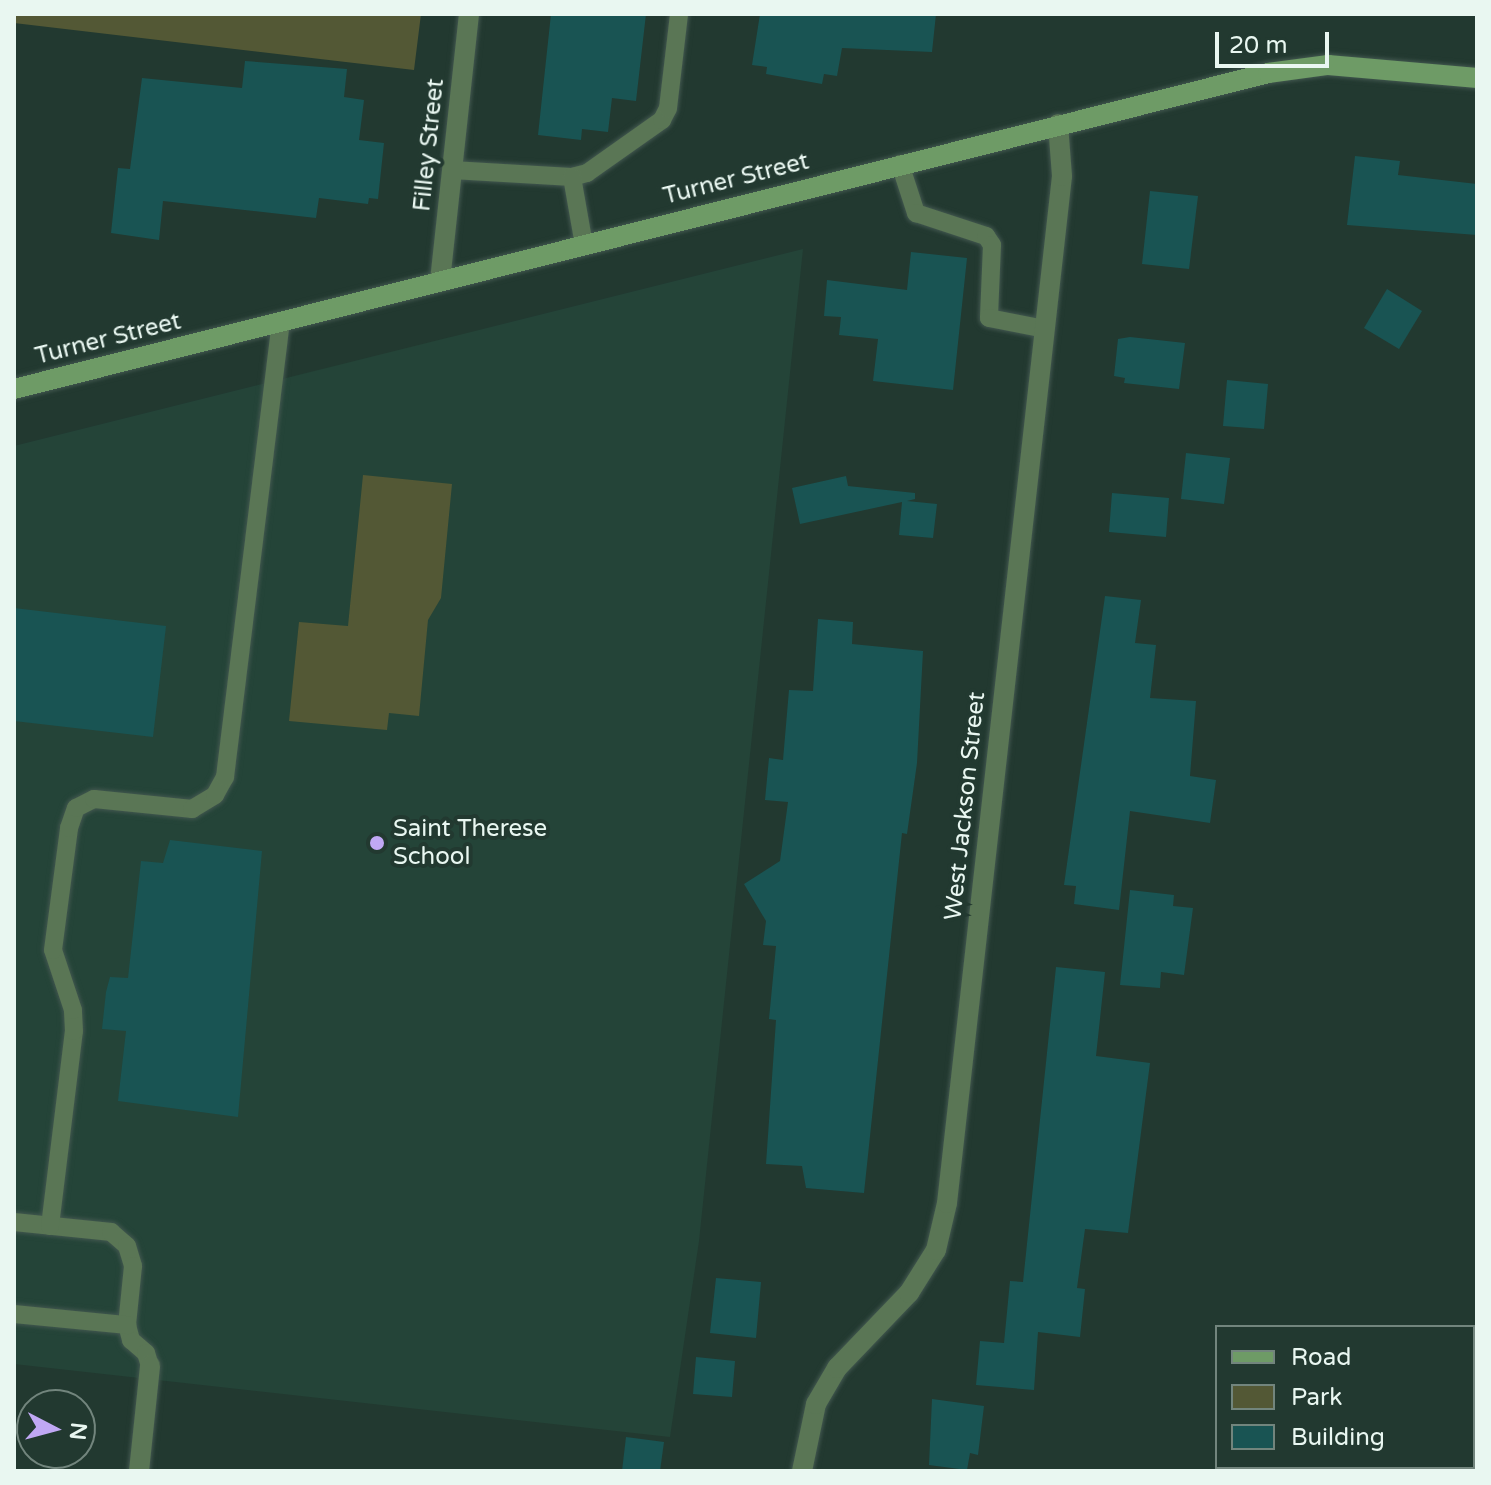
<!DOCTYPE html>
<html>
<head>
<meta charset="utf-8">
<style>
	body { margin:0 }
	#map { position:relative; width:1491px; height:1485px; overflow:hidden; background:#223930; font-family:"Varela Round",sans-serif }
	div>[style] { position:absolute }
	.built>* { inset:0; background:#244438 }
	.green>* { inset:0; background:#535835 }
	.building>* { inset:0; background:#195453 }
	.roads { filter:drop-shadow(0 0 2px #42574f) drop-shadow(0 0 2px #42574f) }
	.lane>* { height:18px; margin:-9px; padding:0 9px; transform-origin:9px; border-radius:9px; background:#5a7655 }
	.street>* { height:20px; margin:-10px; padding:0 10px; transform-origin:10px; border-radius:10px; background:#5a7655 }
	.secondary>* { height:20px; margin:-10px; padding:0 10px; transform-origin:10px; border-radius:10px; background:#6e9b66 }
	.dots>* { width:22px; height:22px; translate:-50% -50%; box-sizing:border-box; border:4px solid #223930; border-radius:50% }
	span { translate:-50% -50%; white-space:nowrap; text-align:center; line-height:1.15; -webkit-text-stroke:8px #223930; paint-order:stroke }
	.street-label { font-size:24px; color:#e9f7f1 }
	.poi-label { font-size:24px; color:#e9f7f1 }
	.left { translate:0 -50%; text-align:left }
	.frame { position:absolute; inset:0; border:16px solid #e9f7f1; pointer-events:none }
	.legend { position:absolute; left:1215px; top:1325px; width:260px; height:144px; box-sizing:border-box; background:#223930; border:2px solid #72857d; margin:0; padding:10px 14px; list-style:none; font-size:24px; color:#e9f7f1 }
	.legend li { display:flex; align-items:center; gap:16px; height:40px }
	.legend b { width:40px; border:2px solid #72857d }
	.north { position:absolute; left:16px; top:1389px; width:80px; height:80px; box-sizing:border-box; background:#223930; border:2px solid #72857d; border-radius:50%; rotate:96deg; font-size:22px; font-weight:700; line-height:32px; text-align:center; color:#e9f7f1 }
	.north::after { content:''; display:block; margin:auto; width:28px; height:36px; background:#c0a8f4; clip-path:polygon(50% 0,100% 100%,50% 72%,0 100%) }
	.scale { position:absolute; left:1215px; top:32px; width:114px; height:36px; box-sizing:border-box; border:4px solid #e9f7f1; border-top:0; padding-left:10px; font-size:24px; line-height:28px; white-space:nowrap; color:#e9f7f1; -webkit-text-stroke:6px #223930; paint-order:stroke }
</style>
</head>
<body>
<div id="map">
	<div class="built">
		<i style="clip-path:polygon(803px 249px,699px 1241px,670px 1437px,14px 1364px,14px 446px)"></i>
	</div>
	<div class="green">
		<i style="clip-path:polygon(14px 14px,421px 14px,414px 70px,14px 23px)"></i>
		<i style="clip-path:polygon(363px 475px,452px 484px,441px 598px,428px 620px,419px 716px,389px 713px,387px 730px,289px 721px,299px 622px,348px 626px)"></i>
	</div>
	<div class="building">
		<i style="clip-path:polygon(551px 14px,646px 14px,636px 101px,612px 98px,608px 132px,582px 129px,581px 140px,538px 135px)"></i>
		<i style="clip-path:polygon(760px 14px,936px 14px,932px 52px,842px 48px,837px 76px,824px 74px,822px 84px,766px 74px,767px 67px,752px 65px)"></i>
		<i style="clip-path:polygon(245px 61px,347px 69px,344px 97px,364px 100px,359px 140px,384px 143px,378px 199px,369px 198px,368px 204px,319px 198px,316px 218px,163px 201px,159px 240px,111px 233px,118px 168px,130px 169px,142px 78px,242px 88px)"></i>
		<i style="clip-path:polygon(1355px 156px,1400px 161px,1398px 175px,1477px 184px,1477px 235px,1347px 225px)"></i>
		<i style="clip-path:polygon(1150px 191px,1198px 196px,1189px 269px,1142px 264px)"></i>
		<i style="clip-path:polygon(911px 252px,967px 258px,953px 390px,873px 381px,878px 339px,839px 335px,841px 317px,824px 316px,827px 280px,907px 290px)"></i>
		<i style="clip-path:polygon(1387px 289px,1422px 311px,1399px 349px,1364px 328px)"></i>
		<i style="clip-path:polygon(1130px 337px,1185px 343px,1179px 389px,1124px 383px,1125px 378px,1114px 376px,1118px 339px)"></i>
		<i style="clip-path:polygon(1227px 380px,1268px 384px,1264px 429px,1223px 426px)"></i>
		<i style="clip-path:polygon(1186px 453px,1230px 458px,1224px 504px,1181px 499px)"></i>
		<i style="clip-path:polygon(846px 476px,848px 486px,915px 493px,915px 499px,907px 501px,937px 504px,933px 538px,899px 535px,902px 502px,800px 524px,792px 488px)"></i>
		<i style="clip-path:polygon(1112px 493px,1169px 498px,1166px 537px,1109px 532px)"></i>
		<i style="clip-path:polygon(1105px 596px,1141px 600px,1135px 643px,1156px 645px,1150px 698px,1196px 701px,1190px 776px,1216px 780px,1210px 823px,1130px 811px,1119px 910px,1074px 904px,1076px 886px,1064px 885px)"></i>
		<i style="clip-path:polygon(14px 608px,166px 626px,153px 737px,14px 721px)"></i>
		<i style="clip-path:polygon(818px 619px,853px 622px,852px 644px,923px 651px,917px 763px,907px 834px,902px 833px,864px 1193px,806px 1188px,802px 1166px,766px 1164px,776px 1020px,769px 1019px,776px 946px,763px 945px,766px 921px,744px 884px,780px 861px,788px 802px,765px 800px,769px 758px,783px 760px,789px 690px,813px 691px)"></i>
		<i style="clip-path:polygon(170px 840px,262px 851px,238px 1117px,118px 1101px,126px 1031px,102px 1029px,106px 992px,110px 977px,128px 978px,141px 861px,163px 863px)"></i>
		<i style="clip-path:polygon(1130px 890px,1174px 895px,1173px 906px,1193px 908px,1184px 975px,1161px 972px,1160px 988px,1120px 985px)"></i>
		<i style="clip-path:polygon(1056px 967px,1105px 972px,1096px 1056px,1150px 1063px,1128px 1233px,1085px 1229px,1077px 1288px,1085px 1289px,1080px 1337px,1038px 1332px,1034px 1390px,976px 1385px,980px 1341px,1004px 1343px,1010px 1281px,1023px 1282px)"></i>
		<i style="clip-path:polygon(716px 1278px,761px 1282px,756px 1338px,710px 1333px)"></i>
		<i style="clip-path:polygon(696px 1357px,735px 1361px,732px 1397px,693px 1394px)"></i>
		<i style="clip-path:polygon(932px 1399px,984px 1406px,978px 1455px,970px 1453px,967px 1470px,929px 1465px)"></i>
		<i style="clip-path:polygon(626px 1437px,664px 1442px,660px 1471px,622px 1471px)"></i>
	</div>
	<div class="roads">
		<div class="lane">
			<i style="left:900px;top:164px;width:52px;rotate:71.9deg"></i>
			<i style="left:916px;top:213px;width:74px;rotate:18.2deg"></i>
			<i style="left:986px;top:236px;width:11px;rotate:56deg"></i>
			<i style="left:992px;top:245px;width:73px;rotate:92.4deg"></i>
			<i style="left:989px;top:318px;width:57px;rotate:11.1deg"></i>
			<i style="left:452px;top:170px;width:120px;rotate:3.3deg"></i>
			<i style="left:572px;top:177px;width:16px;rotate:-15deg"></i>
			<i style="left:587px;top:173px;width:92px;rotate:-35.2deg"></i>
			<i style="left:662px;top:120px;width:13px;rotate:-63deg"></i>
			<i style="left:668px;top:108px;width:95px;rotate:-83.3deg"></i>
			<i style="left:572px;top:177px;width:69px;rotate:80deg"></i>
			<i style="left:14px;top:1222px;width:98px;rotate:5.9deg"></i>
			<i style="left:111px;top:1232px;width:21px;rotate:41deg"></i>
			<i style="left:127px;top:1246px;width:21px;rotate:73deg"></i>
			<i style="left:133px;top:1266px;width:59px;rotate:95.8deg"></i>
			<i style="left:127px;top:1325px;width:16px;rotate:75deg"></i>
			<i style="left:131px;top:1340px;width:20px;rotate:41deg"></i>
			<i style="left:146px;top:1353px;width:14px;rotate:73deg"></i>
			<i style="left:50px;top:1226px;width:196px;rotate:-83deg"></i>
			<i style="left:74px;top:1031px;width:21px;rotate:-93deg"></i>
			<i style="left:73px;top:1010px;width:63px;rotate:-108.4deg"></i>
			<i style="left:53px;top:950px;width:123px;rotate:-82.5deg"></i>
			<i style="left:69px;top:828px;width:21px;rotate:-71deg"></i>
			<i style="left:76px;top:808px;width:20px;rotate:-27deg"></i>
			<i style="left:94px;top:799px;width:99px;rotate:5.8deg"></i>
			<i style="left:192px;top:809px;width:27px;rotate:-31deg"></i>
			<i style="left:215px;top:795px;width:21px;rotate:-61deg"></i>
			<i style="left:225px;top:777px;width:457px;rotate:-83deg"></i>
			<i style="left:14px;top:1314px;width:114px;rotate:5.6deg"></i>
		</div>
		<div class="street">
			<i style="left:440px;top:281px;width:269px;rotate:-83.8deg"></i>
			<i style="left:139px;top:1471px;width:106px;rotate:-84deg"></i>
			<i style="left:802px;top:1471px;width:68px;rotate:-78.2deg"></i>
			<i style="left:816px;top:1404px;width:42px;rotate:-59.7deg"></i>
			<i style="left:837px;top:1368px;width:104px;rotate:-46.2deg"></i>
			<i style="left:909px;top:1293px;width:51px;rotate:-57.9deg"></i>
			<i style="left:936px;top:1250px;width:48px;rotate:-76.8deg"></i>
			<i style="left:947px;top:1203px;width:1033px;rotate:-83.61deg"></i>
			<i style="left:1062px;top:176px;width:52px;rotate:-94.4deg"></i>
		</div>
		<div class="secondary">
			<i style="left:14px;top:389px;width:1293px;rotate:-14.14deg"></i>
			<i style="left:1268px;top:73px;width:61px;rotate:-7.6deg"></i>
			<i style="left:1328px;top:65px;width:150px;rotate:5deg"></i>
		</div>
	</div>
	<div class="dots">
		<i style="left:377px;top:843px;background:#c0a8f4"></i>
	</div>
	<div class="street-label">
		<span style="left:429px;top:145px;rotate:-84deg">Filley Street</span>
		<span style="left:736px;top:179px;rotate:-14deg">Turner Street</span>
		<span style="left:108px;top:339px;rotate:-14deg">Turner Street</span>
		<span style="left:965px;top:806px;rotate:-84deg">West Jackson Street</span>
	</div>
	<div class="poi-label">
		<span class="left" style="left:393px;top:843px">Saint Therese<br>School</span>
	</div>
	<div class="frame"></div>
	<ul class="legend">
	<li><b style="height:10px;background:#6e9b66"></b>Road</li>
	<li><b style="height:22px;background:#535835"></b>Park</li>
	<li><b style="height:22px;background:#195453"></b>Building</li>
	</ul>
	<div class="north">N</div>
	<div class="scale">20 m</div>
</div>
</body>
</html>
